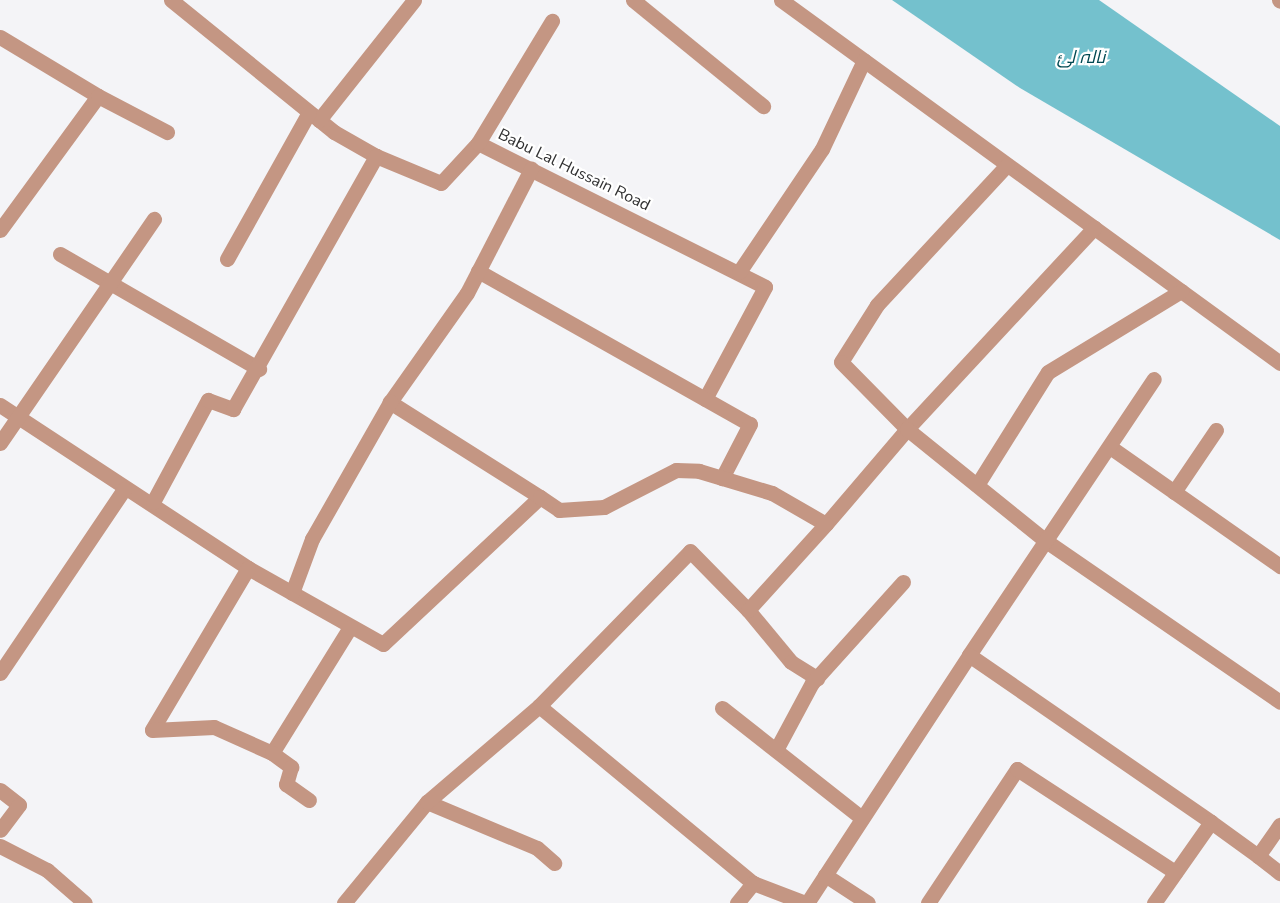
<!DOCTYPE html>
<html>
<head>
<meta charset="utf-8">
<style>
	body { margin:0 }
	#map { position:relative; width:1280px; height:903px; overflow:hidden; background:#f4f4f7; font-family:"Nunito Sans",Cairo,sans-serif }
	div>[style] { position:absolute }
	.water>* { inset:0; background:#74c1cd }
	.minor>* { height:15px; margin:-7.5px; padding:0 7.5px; transform-origin:7.5px; border-radius:7.5px; background:#c49683 }
	span { translate:-50% -50%; white-space:nowrap; text-align:center; line-height:1.15; -webkit-text-stroke:4.5px #fff; paint-order:stroke }
	.street-label { font-size:16px; color:#313132 }
	.water-label { font-size:18px; color:#004952; font-style:italic }
</style>
</head>
<body>
<div id="map">
	<div class="water">
		<i style="clip-path:polygon(892px 0,1099px 0,1280px 126px,1280px 240px,1020px 88px)"></i>
	</div>
	<div class="minor">
		<i style="left:171px;top:0;width:210px;rotate:39deg"></i>
		<i style="left:334px;top:132px;width:48px;rotate:29.7deg"></i>
		<i style="left:376px;top:156px;width:70px;rotate:22.6deg"></i>
		<i style="left:441px;top:183px;width:54px;rotate:-47.2deg"></i>
		<i style="left:478px;top:143px;width:321px;rotate:26.6deg"></i>
		<i style="left:765px;top:287px;width:127px;rotate:118.2deg"></i>
		<i style="left:633px;top:0;width:168px;rotate:39.2deg"></i>
		<i style="left:781px;top:0;width:617px;rotate:36.03deg"></i>
		<i style="left:1279px;top:0;width:1px;rotate:45deg"></i>
		<i style="left:0;top:37px;width:114px;rotate:31deg"></i>
		<i style="left:98px;top:96px;width:166px;rotate:126.2deg"></i>
		<i style="left:98px;top:96px;width:78px;rotate:27.6deg"></i>
		<i style="left:319px;top:120px;width:153px;rotate:-51.6deg"></i>
		<i style="left:478px;top:143px;width:143px;rotate:-58.8deg"></i>
		<i style="left:1007px;top:165px;width:191px;rotate:132.9deg"></i>
		<i style="left:877px;top:305px;width:67px;rotate:122.3deg"></i>
		<i style="left:841px;top:362px;width:94px;rotate:45.4deg"></i>
		<i style="left:907px;top:429px;width:275px;rotate:-47.1deg"></i>
		<i style="left:60px;top:254px;width:230px;rotate:30deg"></i>
		<i style="left:227px;top:259px;width:168px;rotate:-60.8deg"></i>
		<i style="left:478px;top:271px;width:312px;rotate:29.4deg"></i>
		<i style="left:750px;top:424px;width:61px;rotate:117.4deg"></i>
		<i style="left:739px;top:272px;width:148px;rotate:-56deg"></i>
		<i style="left:822px;top:149px;width:98px;rotate:-64.7deg"></i>
		<i style="left:0;top:405px;width:297px;rotate:33.3deg"></i>
		<i style="left:248px;top:568px;width:155px;rotate:29.4deg"></i>
		<i style="left:383px;top:644px;width:215px;rotate:-43.1deg"></i>
		<i style="left:540px;top:497px;width:178px;rotate:-147.7deg"></i>
		<i style="left:390px;top:402px;width:133px;rotate:-54.8deg"></i>
		<i style="left:467px;top:293px;width:140px;rotate:-62.7deg"></i>
		<i style="left:0;top:443px;width:272px;rotate:-55.5deg"></i>
		<i style="left:1110px;top:447px;width:208px;rotate:35deg"></i>
		<i style="left:977px;top:485px;width:133px;rotate:-57.9deg"></i>
		<i style="left:1048px;top:372px;width:156px;rotate:-31.3deg"></i>
		<i style="left:1174px;top:492px;width:75px;rotate:-55.9deg"></i>
		<i style="left:540px;top:497px;width:23px;rotate:34deg"></i>
		<i style="left:559px;top:510px;width:45px;rotate:-3.8deg"></i>
		<i style="left:604px;top:507px;width:81px;rotate:-27.2deg"></i>
		<i style="left:676px;top:470px;width:23px;rotate:2deg"></i>
		<i style="left:699px;top:471px;width:76px;rotate:16.8deg"></i>
		<i style="left:772px;top:493px;width:62px;rotate:29.9deg"></i>
		<i style="left:826px;top:524px;width:125px;rotate:-49.5deg"></i>
		<i style="left:907px;top:429px;width:179px;rotate:38.9deg"></i>
		<i style="left:1046px;top:541px;width:284px;rotate:34.5deg"></i>
		<i style="left:153px;top:502px;width:116px;rotate:-61.7deg"></i>
		<i style="left:208px;top:400px;width:27px;rotate:20deg"></i>
		<i style="left:233px;top:409px;width:291px;rotate:-60.5deg"></i>
		<i style="left:248px;top:568px;width:188px;rotate:120.7deg"></i>
		<i style="left:152px;top:730px;width:62px;rotate:-2.8deg"></i>
		<i style="left:214px;top:727px;width:64px;rotate:24.1deg"></i>
		<i style="left:272px;top:753px;width:148px;rotate:-58.2deg"></i>
		<i style="left:292px;top:593px;width:58px;rotate:-69.7deg"></i>
		<i style="left:312px;top:539px;width:158px;rotate:-60.3deg"></i>
		<i style="left:748px;top:610px;width:67px;rotate:50.4deg"></i>
		<i style="left:791px;top:662px;width:31px;rotate:32deg"></i>
		<i style="left:969px;top:655px;width:332px;rotate:-56.2deg"></i>
		<i style="left:0;top:673px;width:222px;rotate:-56deg"></i>
		<i style="left:539px;top:706px;width:278px;rotate:39.6deg"></i>
		<i style="left:753px;top:883px;width:56px;rotate:21deg"></i>
		<i style="left:722px;top:708px;width:178px;rotate:38.2deg"></i>
		<i style="left:776px;top:750px;width:76px;rotate:-61.8deg"></i>
		<i style="left:812px;top:683px;width:136px;rotate:-48deg"></i>
		<i style="left:272px;top:753px;width:24px;rotate:36deg"></i>
		<i style="left:291px;top:767px;width:18px;rotate:106deg"></i>
		<i style="left:286px;top:784px;width:28px;rotate:35deg"></i>
		<i style="left:0;top:790px;width:24px;rotate:38deg"></i>
		<i style="left:19px;top:805px;width:31px;rotate:127deg"></i>
		<i style="left:427px;top:802px;width:119px;rotate:22.7deg"></i>
		<i style="left:537px;top:848px;width:23px;rotate:41deg"></i>
		<i style="left:0;top:846px;width:53px;rotate:27.1deg"></i>
		<i style="left:47px;top:870px;width:50px;rotate:41deg"></i>
		<i style="left:1258px;top:856px;width:28px;rotate:38deg"></i>
		<i style="left:825px;top:875px;width:51px;rotate:33.1deg"></i>
		<i style="left:344px;top:903px;width:131px;rotate:-50.6deg"></i>
		<i style="left:427px;top:802px;width:148px;rotate:-40.6deg"></i>
		<i style="left:539px;top:706px;width:216px;rotate:-45.7deg"></i>
		<i style="left:690px;top:551px;width:83px;rotate:45.5deg"></i>
		<i style="left:748px;top:610px;width:116px;rotate:-47.8deg"></i>
		<i style="left:737px;top:903px;width:26px;rotate:-51deg"></i>
		<i style="left:807px;top:903px;width:296px;rotate:-56.8deg"></i>
		<i style="left:969px;top:655px;width:294px;rotate:34.6deg"></i>
		<i style="left:928px;top:903px;width:161px;rotate:-56.4deg"></i>
		<i style="left:1017px;top:769px;width:189px;rotate:33.1deg"></i>
		<i style="left:1154px;top:903px;width:99px;rotate:-54.9deg"></i>
		<i style="left:1211px;top:822px;width:58px;rotate:35.9deg"></i>
		<i style="left:1258px;top:856px;width:38px;rotate:-55deg"></i>
	</div>
	<div class="street-label">
		<span style="left:574px;top:170px;rotate:26deg">Babu Lal Hussain Road</span>
	</div>
	<div class="water-label">
		<span style="left:1081px;top:57px">نالہ لئ</span>
	</div>
</div>
</body>
</html>
